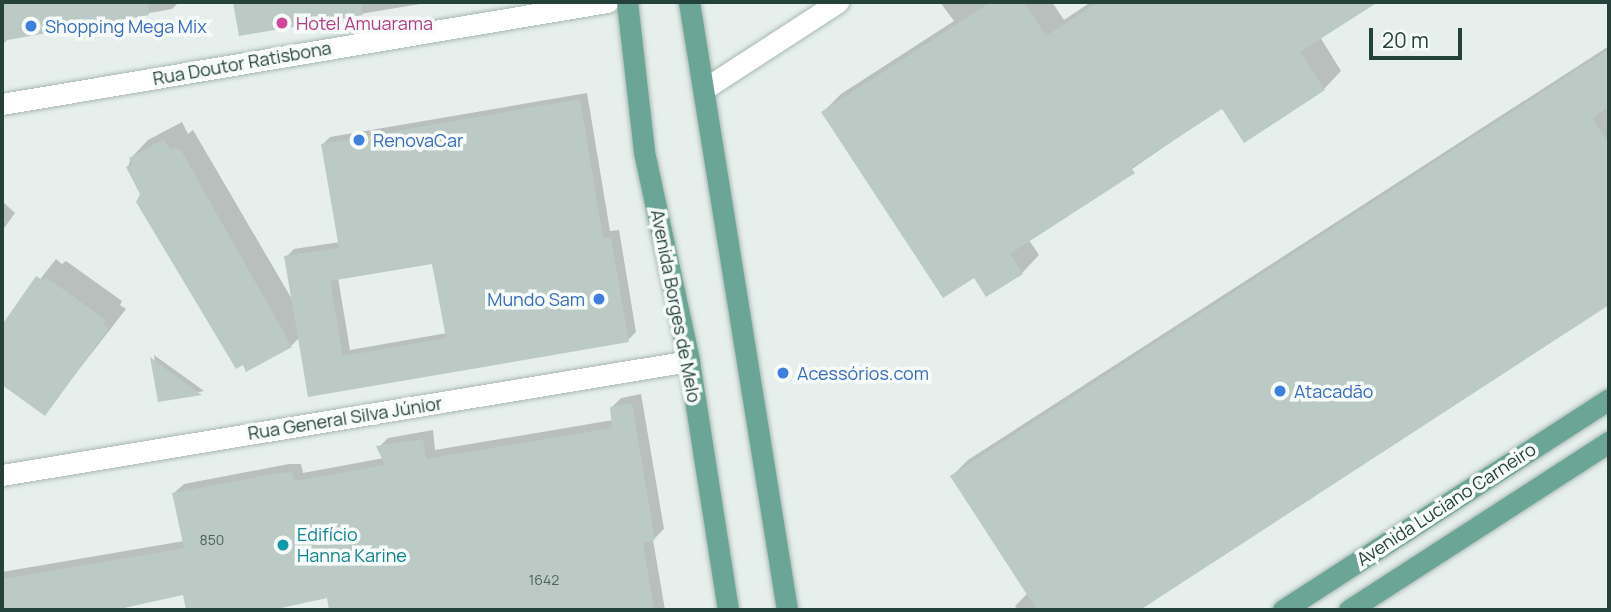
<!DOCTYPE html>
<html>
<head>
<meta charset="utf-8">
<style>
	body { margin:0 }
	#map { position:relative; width:1611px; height:612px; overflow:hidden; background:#e6efeb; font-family:Manrope,sans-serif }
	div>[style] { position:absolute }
	.shadow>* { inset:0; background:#0003 }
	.building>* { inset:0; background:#bbcac4 }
	.roads { filter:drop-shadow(0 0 2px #a8b8b2) drop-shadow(0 0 2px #a8b8b2) }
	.minor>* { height:21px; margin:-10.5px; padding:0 10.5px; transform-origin:10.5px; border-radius:10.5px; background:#fff }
	.major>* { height:21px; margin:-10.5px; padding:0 10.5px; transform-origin:10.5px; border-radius:10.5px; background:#6aa596 }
	.dots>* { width:19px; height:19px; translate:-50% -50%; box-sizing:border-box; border:4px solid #f7fbf9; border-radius:50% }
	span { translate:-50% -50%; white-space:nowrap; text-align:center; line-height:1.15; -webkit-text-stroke:7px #f7fbf9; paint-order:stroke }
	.number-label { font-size:14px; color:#4a645c }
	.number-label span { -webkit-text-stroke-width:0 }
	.hotel-label { font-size:18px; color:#b23c85 }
	.left { translate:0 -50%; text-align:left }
	.shop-label { font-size:18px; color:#366cbe }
	.right { translate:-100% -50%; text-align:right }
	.street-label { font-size:18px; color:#24423a }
	.culture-label { font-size:18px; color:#0d838f }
	.frame { position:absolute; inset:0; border:4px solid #24423a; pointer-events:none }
	.scale { position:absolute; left:1369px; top:28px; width:93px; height:32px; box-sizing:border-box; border:4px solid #24423a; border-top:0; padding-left:9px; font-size:21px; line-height:24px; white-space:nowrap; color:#24423a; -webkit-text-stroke:5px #f7fbf9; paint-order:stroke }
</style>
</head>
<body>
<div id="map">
	<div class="shadow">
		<i style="clip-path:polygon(2px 2px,179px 2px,172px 9px,9px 38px,2px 45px)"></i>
		<i style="clip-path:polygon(234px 2px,432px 2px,240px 34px)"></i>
		<i style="clip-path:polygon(940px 2px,1052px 2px,1064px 20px,1091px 2px,1374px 2px,1320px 37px,1341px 71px,1324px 89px,1222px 107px,1029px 240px,1039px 255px,1022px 273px,975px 275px,823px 112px,841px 94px,954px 21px)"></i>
		<i style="clip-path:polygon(1609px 46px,1609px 304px,1136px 610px,1018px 610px,1015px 606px,1028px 593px,952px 476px,968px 460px)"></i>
		<i style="clip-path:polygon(evenodd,587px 93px,610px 231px,619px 230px,636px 332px,628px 340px,309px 395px,300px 337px,291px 346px,244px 363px,128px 167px,131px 158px,148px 140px,182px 122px,188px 134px,193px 130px,293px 301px,286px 257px,294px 249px,340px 242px,323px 144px,330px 137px,587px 93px,433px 262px,447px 333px,350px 350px,338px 278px,433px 262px)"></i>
		<i style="clip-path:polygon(2px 201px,15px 213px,2px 231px)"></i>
		<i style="clip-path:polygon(56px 259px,62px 264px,66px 261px,122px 301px,120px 305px,126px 309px,45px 413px,2px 383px,2px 328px)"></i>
		<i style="clip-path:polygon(154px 355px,204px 391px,159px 400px)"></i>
		<i style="clip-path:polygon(641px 394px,664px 529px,653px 540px,665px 610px,376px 610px,371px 599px,328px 596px,268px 610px,188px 610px,184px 592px,124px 606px,124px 610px,2px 610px,2px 572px,184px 541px,174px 493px,184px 484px,289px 464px,301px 464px,303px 473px,384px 458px,379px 447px,388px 438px,433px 430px,435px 450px,613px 420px,612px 407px,621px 398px)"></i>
	</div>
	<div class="building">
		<i style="clip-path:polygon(2px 2px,148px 2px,149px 15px,2px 41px)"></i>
		<i style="clip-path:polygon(233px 2px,361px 2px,363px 15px,239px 36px)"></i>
		<i style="clip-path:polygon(991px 2px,1024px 2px,1046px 36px,1098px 2px,1378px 2px,1300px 52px,1325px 90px,1244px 143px,1222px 109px,1131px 168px,1135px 173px,1010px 254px,1023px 274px,986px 297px,974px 278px,943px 298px,821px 112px)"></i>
		<i style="clip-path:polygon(1609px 49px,1609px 107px,1592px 118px,1609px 144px,1609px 305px,1140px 610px,1037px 610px,950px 476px)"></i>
		<i style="clip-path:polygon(evenodd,580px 99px,603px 238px,611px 237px,629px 342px,308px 397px,284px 256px,339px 248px,321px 144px,580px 99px,432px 264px,446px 338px,343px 356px,330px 281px,432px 264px)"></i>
		<i style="clip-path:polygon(164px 139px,170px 150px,175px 147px,182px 152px,292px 347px,246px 372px,243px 365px,236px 369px,136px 202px,140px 194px,126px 167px,132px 164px,129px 158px)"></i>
		<i style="clip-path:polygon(36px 276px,44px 281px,46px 277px,106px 320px,103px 324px,109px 328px,45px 416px,2px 385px,2px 325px)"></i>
		<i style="clip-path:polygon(150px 357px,202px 395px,158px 402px)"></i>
		<i style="clip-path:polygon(632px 403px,655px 540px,643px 543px,654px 610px,329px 610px,327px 598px,272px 610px,186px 610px,183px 595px,115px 610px,2px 610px,2px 579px,184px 548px,172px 493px,278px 473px,292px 472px,294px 481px,385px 465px,376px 446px,423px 439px,426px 459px,612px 428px,610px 407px)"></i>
	</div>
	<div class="roads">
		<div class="minor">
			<i style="left:704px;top:89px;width:160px;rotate:-33deg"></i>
			<i style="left:2px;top:104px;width:614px;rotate:-9.57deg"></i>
			<i style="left:2px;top:475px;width:696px;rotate:-9.42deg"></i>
		</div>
		<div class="major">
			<i style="left:627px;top:2px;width:151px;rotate:83.5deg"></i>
			<i style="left:644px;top:152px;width:214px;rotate:77.8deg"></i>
			<i style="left:689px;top:361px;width:252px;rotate:81.1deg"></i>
			<i style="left:689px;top:2px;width:616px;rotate:80.84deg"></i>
			<i style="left:1283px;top:610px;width:388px;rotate:-32.9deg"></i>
			<i style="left:1349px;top:610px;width:310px;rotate:-32.9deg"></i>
		</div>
	</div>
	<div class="dots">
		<i style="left:282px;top:23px;background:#d1479c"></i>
		<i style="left:31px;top:26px;background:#3f7fe0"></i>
		<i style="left:359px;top:140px;background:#3f7fe0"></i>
		<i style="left:599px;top:299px;background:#3f7fe0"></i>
		<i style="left:783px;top:373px;background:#3f7fe0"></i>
		<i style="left:1280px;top:391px;background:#3f7fe0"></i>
		<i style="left:283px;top:545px;background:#0f9aa8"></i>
	</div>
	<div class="number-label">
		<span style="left:212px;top:540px">850</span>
		<span style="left:544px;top:580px">1642</span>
	</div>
	<div class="hotel-label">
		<span class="left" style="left:296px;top:23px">Hotel Amuarama</span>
	</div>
	<div class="shop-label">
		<span class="left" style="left:45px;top:26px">Shopping Mega Mix</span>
		<span class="left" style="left:373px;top:140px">RenovaCar</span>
		<span class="right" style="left:585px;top:299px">Mundo Sam</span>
		<span class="left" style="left:797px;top:373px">Acessórios.com</span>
		<span class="left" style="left:1294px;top:391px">Atacadão</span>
	</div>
	<div class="street-label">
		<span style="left:242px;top:63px;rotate:-10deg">Rua Doutor Ratisbona</span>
		<span style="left:676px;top:306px;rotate:79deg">Avenida Borges de Melo</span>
		<span style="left:345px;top:418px;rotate:-9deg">Rua General Silva Júnior</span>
		<span style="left:1446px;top:504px;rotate:-33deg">Avenida Luciano Carneiro</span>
	</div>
	<div class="culture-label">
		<span class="left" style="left:297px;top:545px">Edifício<br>Hanna Karine</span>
	</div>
	<div class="frame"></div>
	<div class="scale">20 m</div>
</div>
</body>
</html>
